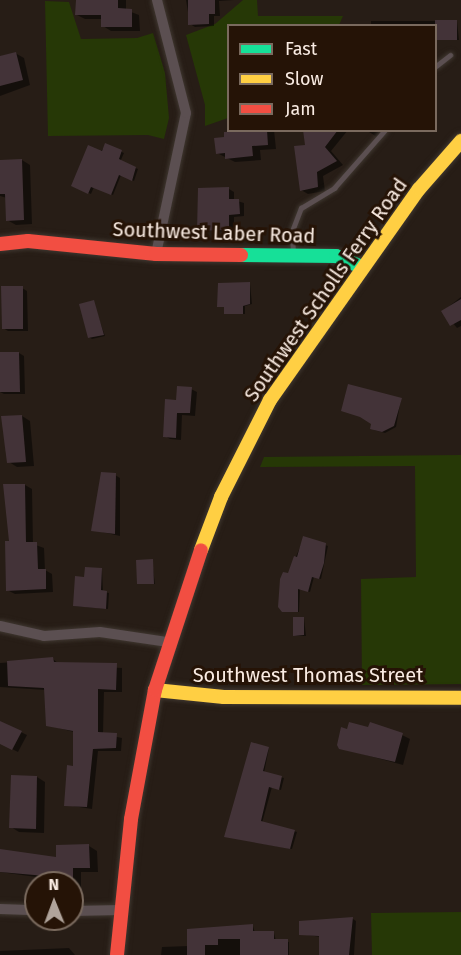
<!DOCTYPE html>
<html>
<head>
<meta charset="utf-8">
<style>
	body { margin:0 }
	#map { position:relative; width:461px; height:955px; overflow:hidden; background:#271d16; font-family:"Fira Sans",sans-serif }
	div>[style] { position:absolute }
	.green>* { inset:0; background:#263806 }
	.shadow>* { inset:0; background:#0007 }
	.building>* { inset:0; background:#433338 }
	.roads { filter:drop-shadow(0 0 2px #3f3730) drop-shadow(0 0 2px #3f3730) }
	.lane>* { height:5px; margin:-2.5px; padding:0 2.5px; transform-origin:2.5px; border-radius:2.5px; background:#5b4f51 }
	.street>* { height:10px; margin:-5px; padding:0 5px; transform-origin:5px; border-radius:5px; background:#5b4f51 }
	.fast>* { height:14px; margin:-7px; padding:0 7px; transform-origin:7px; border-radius:7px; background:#16e098 }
	.slow>* { height:14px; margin:-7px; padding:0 7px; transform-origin:7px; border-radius:7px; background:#ffcf43 }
	.jam>* { height:14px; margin:-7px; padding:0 7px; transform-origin:7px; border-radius:7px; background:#f24e42 }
	span { translate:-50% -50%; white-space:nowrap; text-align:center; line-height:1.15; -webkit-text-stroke:6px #251306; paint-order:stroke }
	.street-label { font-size:20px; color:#faece3 }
	.legend { position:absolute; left:227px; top:24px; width:210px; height:108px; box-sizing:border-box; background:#251306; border:2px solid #7a6a5e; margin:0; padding:8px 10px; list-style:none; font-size:18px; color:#faece3 }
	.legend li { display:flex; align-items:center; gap:12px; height:30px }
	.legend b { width:30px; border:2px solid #7a6a5e }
	.north { position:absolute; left:24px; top:871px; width:60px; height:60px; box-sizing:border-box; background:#251306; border:2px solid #7a6a5e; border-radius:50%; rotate:359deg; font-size:16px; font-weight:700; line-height:24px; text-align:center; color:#faece3 }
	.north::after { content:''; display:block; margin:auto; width:21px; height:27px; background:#b0a49b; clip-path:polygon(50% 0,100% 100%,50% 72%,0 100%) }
</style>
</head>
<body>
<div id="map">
	<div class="green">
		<i style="clip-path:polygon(243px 0,257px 0,258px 16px,343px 16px,339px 25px,228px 26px,228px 118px,205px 126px,205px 105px,186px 35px,215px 24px)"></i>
		<i style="clip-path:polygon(45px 1px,69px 2px,81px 39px,137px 38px,153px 33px,165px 73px,169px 118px,164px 139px,148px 135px,48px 136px)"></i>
		<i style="clip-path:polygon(461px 455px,461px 684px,362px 685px,361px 579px,416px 577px,415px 466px,260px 467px,264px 457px)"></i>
		<i style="clip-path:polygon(461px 912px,461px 955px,372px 955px,371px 913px)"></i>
	</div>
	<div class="shadow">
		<i style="clip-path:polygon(77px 0,126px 0,126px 10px,139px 15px,140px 31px,111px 31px,103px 26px,103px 19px,85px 19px,77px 15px)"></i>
		<i style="clip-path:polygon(186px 0,234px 0,219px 1px,220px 16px,214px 16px,214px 26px,195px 27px,190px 24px)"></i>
		<i style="clip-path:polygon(371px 21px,457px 21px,459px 40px,436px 40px,436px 52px,436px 26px,371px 26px)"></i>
		<i style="clip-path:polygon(15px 53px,24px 58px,30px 85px,0 96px,0 57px)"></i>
		<i style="clip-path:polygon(248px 130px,274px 130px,276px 149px,260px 150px,261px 160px,235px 162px,217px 153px)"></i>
		<i style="clip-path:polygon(318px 130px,348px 130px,331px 151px,343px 165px,323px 176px,325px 191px,308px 194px,301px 190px,306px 146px)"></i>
		<i style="clip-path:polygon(366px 130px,383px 130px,377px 137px)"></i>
		<i style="clip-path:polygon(106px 145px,124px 153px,120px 162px,138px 169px,134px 181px,121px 175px,113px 195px,94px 187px,91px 194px,72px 186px)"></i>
		<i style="clip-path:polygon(22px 160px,30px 165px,32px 224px,16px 225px,7px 220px,7px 198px,0 196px,0 161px)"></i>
		<i style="clip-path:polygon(229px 189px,234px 192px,234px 200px,244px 203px,244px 216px,234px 217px,234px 232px,198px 230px)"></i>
		<i style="clip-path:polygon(250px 284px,252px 304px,245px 306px,245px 314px,225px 314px,225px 307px,219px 306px)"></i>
		<i style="clip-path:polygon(22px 288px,27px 291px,28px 331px,8px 331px,3px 328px)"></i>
		<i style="clip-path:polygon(461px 297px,461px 326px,457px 328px,443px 311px)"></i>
		<i style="clip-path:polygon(93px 302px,105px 336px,92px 339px,89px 337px)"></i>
		<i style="clip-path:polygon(19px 353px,24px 356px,25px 394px,4px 394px,0 392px,1px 354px)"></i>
		<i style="clip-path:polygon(191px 389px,197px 392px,195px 416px,182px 415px,181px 440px,170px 439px,165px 436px,177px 401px)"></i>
		<i style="clip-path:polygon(401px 399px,396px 427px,385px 433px,374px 430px)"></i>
		<i style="clip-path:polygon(22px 416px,30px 421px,34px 466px,17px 467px,9px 462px)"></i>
		<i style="clip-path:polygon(115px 475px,120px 478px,120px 536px,93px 530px)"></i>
		<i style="clip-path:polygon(25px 485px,32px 489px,33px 544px,44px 548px,45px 570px,52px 574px,53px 592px,15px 594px,7px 590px,10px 543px)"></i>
		<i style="clip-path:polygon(304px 538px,328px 546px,321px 579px,314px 577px,310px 592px,300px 589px,299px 612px,286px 612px,288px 575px)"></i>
		<i style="clip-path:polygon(152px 561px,155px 584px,141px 584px,139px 583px)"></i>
		<i style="clip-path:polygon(102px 570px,103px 592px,109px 593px,108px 609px,74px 606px,86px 578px)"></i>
		<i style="clip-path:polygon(304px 618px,306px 636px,297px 636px,295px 635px)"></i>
		<i style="clip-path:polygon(53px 659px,59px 664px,122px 668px,122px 692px,104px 692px,103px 734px,122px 738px,121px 751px,98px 751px,92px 809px,66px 805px,75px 767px,74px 732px,47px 725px,46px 690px,0 687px,0 663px)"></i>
		<i style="clip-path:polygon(0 722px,27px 735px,18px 752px,0 743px)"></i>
		<i style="clip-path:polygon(402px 735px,410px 739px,403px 765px,340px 748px)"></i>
		<i style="clip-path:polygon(269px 748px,264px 773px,284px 778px,281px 790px,272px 787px,262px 823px,297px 832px,292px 849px,228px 837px)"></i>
		<i style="clip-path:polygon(37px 777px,45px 782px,44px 833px,19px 832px,11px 827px)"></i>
		<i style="clip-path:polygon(89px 846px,97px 851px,98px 872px,81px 872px,81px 889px,72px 889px,72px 883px,58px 880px,0 872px,0 855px,58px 859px)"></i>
		<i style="clip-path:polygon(353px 919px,356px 921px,354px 955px,321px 955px,321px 937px,301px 934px)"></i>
		<i style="clip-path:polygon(253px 926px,255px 933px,274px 933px,276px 941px,289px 942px,289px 955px,161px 955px,162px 947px,188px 946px)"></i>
		<i style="clip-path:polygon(69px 948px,75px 955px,0 955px,0 951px)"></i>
	</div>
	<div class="building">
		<i style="clip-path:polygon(76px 0,118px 0,118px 8px,132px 9px,132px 27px,101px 27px,101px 15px,75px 15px)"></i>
		<i style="clip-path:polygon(188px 0,215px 0,215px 14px,209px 14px,209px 24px,188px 25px)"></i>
		<i style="clip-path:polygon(435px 20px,457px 20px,457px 40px,435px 40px)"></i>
		<i style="clip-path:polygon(16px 52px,23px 80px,0 86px,0 56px)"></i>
		<i style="clip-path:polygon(267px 130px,268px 145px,252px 146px,253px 156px,225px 159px,225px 153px,216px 154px,214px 138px,224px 137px,224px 132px)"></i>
		<i style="clip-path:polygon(303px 130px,338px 130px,325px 147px,337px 161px,317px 172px,318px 187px,300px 191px,294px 146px,305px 145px)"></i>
		<i style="clip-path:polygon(105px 143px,122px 150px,119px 159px,136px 167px,132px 181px,119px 175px,111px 195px,91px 187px,88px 194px,71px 186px,88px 145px,102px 151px)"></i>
		<i style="clip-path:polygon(22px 159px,24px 220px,6px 221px,5px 194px,0 194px,0 160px)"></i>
		<i style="clip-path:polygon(229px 187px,229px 199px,239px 199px,240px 214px,229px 215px,229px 230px,197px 231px,198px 188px)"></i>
		<i style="clip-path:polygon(250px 282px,250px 304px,243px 306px,243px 314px,224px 314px,224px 307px,217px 307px,218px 283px)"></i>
		<i style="clip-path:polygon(1px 286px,23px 286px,23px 329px,2px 329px)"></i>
		<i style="clip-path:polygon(461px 299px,461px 320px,450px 326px,441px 311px)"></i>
		<i style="clip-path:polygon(94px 300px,104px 335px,88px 338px,79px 304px)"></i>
		<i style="clip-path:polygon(0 352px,19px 352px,20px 392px,0 392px)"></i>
		<i style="clip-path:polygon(348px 384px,402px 398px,394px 426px,382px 432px,370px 429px,371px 424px,360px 417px,341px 411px)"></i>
		<i style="clip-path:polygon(177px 386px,192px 387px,190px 413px,177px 413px,176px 438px,163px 437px,165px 399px,176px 400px)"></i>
		<i style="clip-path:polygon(22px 415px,26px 462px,7px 463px,1px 416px)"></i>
		<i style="clip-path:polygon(101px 472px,116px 473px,115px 534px,91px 531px)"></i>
		<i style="clip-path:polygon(3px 484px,25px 484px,26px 542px,37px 542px,38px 569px,46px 569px,46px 589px,6px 591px,5px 541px,9px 541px)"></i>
		<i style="clip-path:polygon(303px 536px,326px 543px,324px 563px,319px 579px,312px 577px,308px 592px,298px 589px,298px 612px,282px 612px,278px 607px,280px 579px,283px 572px,288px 573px,294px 556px,297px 557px)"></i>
		<i style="clip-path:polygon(153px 559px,154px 584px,137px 584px,136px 560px)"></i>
		<i style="clip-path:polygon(85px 567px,102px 568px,101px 590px,107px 591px,106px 609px,73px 606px,75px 576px,84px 577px)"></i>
		<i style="clip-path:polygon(293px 617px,304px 617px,304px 635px,293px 636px)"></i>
		<i style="clip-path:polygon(53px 657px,54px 662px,117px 663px,116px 690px,98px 689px,98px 732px,117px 733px,116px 748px,93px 749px,87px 807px,64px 806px,67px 765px,73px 766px,73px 731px,46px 726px,44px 688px,8px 686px,7px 661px)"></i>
		<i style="clip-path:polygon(0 721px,22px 731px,12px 750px,0 744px)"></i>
		<i style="clip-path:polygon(349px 722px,368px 727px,370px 722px,403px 733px,395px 762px,339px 749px,337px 745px,341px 727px,347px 729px)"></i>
		<i style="clip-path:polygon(251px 742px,269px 747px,263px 771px,282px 776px,279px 790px,269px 787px,261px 821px,295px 830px,290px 849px,224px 837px)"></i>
		<i style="clip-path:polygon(11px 775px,37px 776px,36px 829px,9px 828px)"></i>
		<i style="clip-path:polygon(89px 844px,90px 868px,73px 868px,73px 883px,57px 883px,57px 877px,0 872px,0 849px,56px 857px,56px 845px)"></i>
		<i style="clip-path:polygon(353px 917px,349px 955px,319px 955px,319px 936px,299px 935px,299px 921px)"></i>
		<i style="clip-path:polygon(253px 924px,253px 931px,274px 931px,274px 939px,288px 939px,288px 955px,240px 955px,240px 939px,218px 939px,218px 945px,205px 945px,205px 955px,187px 955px,187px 929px)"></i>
	</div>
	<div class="roads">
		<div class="lane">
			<i style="left:436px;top:66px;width:18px;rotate:-38deg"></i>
			<i style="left:293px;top:253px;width:22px;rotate:-93deg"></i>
			<i style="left:292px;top:231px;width:25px;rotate:-69deg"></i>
			<i style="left:301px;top:208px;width:39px;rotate:-31deg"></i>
			<i style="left:334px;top:188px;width:77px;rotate:-48.7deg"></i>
		</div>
		<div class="street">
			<i style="left:156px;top:254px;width:144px;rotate:-78deg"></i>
			<i style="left:186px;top:113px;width:117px;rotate:-104.4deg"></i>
			<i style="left:0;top:626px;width:45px;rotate:12.8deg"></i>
			<i style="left:44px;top:636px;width:56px;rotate:-4.1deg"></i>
			<i style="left:100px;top:632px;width:69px;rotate:8.4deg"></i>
			<i style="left:0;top:909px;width:36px;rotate:2deg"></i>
			<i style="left:72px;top:911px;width:49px;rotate:-1.2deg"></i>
		</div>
		<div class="fast">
			<i style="left:241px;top:255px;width:95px;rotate:0.6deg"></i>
			<i style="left:336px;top:256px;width:28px;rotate:23deg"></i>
		</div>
		<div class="slow">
			<i style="left:201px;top:550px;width:57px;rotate:-69.3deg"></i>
			<i style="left:221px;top:497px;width:109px;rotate:-63.2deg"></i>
			<i style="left:270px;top:400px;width:258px;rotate:-54.8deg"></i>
			<i style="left:419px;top:189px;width:64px;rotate:-48.8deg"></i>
			<i style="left:155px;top:690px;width:69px;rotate:5.8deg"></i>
			<i style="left:224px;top:697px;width:237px;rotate:0.2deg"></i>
		</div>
		<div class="jam">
			<i style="left:0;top:244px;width:28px;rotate:-6deg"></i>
			<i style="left:28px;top:241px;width:129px;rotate:5.8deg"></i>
			<i style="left:156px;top:254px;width:85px;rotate:0.7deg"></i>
			<i style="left:117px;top:955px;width:137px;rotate:-84.1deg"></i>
			<i style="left:131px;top:819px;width:131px;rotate:-79.5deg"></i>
			<i style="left:155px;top:690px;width:147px;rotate:-71.8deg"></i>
		</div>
	</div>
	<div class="street-label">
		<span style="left:214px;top:233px;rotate:2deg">Southwest Laber Road</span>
		<span style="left:326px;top:290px;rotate:-55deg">Southwest Scholls Ferry Road</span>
		<span style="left:308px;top:675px">Southwest Thomas Street</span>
	</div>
	<ul class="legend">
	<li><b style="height:8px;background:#16e098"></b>Fast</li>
	<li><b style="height:8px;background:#ffcf43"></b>Slow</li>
	<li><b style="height:8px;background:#f24e42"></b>Jam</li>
	</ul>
	<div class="north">N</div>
</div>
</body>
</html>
